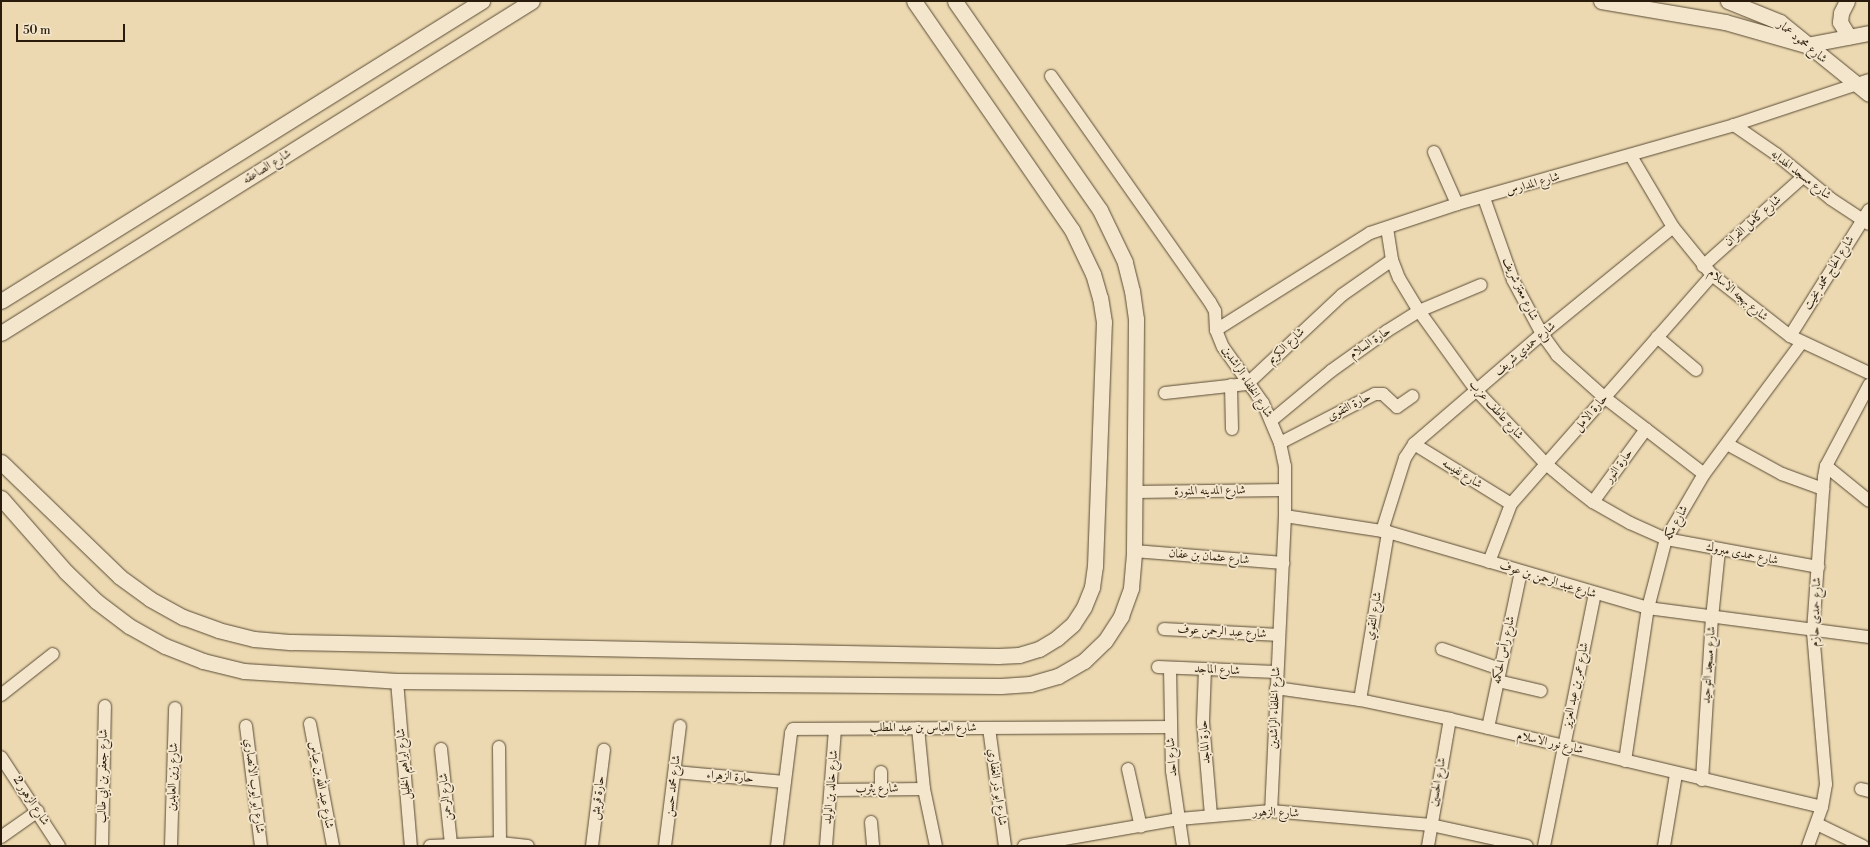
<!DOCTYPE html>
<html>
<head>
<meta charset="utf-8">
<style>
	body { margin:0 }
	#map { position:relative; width:1870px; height:847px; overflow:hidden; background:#ecd9b1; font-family:"Libre Bodoni",Amiri,serif }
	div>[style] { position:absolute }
	.roads { filter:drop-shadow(0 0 1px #5a4b35) drop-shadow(0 0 1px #5a4b35) }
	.minor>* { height:12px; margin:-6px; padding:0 6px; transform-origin:6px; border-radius:6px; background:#f3e6cc }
	.tertiary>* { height:15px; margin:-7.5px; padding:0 7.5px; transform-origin:7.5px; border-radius:7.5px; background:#f3e6cc }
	span { translate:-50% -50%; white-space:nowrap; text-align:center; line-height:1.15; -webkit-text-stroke:3.5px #f3e6cc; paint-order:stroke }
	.street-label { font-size:12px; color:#291c0c }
	.frame { position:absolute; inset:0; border:2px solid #291c0c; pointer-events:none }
	.scale { position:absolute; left:16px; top:24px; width:109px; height:18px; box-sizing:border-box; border:2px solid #291c0c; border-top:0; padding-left:5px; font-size:12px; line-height:14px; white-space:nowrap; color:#291c0c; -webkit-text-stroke:3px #f3e6cc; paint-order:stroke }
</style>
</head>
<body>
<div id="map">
	<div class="roads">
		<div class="minor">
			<i style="left:1051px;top:76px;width:276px;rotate:54.9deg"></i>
			<i style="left:1210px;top:302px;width:10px;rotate:61deg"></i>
			<i style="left:1215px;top:311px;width:19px;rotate:87deg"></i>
			<i style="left:1216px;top:330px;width:18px;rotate:68deg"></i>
			<i style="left:1223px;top:347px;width:69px;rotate:54.5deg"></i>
			<i style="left:1263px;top:403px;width:43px;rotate:67deg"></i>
			<i style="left:1280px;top:443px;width:24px;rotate:78deg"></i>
			<i style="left:1285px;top:466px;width:50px;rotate:90deg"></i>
			<i style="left:1285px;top:516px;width:295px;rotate:92.7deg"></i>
			<i style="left:1734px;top:125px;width:51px;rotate:34.6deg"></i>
			<i style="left:1776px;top:154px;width:71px;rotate:39.3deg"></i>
			<i style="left:1831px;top:199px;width:45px;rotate:33.3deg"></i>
			<i style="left:1434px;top:152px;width:57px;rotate:66.1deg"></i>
			<i style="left:1631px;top:156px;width:82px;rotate:59.4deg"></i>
			<i style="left:1673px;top:227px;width:62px;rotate:50.9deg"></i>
			<i style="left:1712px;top:275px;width:99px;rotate:38deg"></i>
			<i style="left:1790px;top:336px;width:87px;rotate:25.1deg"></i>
			<i style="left:1484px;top:198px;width:87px;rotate:70.5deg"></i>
			<i style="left:1513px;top:280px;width:61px;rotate:61.8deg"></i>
			<i style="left:1542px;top:334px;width:26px;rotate:54deg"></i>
			<i style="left:1557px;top:355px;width:63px;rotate:41.8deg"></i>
			<i style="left:1604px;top:397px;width:126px;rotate:37.6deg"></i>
			<i style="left:1387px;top:228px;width:32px;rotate:81deg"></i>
			<i style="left:1392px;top:260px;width:19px;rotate:69deg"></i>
			<i style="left:1399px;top:278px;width:39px;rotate:59deg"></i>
			<i style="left:1419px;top:311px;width:97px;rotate:54.2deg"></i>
			<i style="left:1476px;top:390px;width:102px;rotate:46.6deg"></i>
			<i style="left:1546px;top:464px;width:33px;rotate:40deg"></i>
			<i style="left:1571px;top:485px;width:28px;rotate:38deg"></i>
			<i style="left:1593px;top:502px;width:43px;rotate:29.6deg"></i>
			<i style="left:1630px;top:523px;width:39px;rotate:24deg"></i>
			<i style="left:1666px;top:539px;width:155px;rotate:10.4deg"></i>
			<i style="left:1703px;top:266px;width:134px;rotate:-41.7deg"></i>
			<i style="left:1216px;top:330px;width:182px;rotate:-32.2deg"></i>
			<i style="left:1370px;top:233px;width:92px;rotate:-18.4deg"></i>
			<i style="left:1457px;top:204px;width:288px;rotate:-15.9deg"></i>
			<i style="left:1734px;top:125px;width:142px;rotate:-18.4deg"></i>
			<i style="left:1790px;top:336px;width:149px;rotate:-57.9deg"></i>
			<i style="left:1657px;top:337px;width:51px;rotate:40.2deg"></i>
			<i style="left:1231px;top:385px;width:44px;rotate:88.7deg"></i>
			<i style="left:1165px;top:393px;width:82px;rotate:-6.3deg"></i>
			<i style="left:1247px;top:384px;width:130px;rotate:-43.1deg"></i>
			<i style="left:1342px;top:295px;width:61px;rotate:-35deg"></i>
			<i style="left:1272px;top:420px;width:77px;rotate:-39.7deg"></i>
			<i style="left:1331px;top:371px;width:69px;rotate:-35.5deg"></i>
			<i style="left:1387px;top:331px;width:38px;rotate:-32deg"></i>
			<i style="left:1419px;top:311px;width:67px;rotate:-22.8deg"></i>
			<i style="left:1280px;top:443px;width:107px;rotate:-27.3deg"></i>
			<i style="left:1375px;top:394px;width:8px"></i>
			<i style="left:1383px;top:394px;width:19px;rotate:43deg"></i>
			<i style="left:1397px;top:407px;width:19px;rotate:-35deg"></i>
			<i style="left:1414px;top:444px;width:114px;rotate:31.7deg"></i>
			<i style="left:1727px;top:444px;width:63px;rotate:28.6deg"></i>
			<i style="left:1782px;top:474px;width:44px;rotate:20.1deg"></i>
			<i style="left:1826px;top:466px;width:55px;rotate:39.1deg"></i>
			<i style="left:1135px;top:492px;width:150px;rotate:-0.8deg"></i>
			<i style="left:1593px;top:502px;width:90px;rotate:-54deg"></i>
			<i style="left:1285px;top:516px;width:104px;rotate:8.8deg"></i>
			<i style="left:1388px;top:532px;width:271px;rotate:16.3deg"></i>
			<i style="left:1648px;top:608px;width:223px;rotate:7.5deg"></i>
			<i style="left:1382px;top:531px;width:77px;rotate:-72.5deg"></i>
			<i style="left:1405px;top:458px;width:17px;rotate:-57deg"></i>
			<i style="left:1414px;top:444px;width:169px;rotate:-40.7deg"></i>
			<i style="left:1542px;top:334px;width:169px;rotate:-39.2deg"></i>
			<i style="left:1134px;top:551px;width:150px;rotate:4.6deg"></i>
			<i style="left:1489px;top:562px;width:62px;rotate:-69.2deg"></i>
			<i style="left:1511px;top:504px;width:305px;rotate:-48.7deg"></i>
			<i style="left:1164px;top:629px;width:115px;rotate:3deg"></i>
			<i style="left:1442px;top:649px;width:61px;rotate:19deg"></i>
			<i style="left:1158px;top:667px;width:118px;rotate:2.4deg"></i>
			<i style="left:1170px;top:668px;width:103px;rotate:88.9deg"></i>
			<i style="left:1172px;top:771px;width:76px;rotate:81.7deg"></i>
			<i style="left:1205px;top:669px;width:53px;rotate:92.2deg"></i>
			<i style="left:1203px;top:722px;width:93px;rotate:85.1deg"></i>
			<i style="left:397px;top:681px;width:166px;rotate:85.2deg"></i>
			<i style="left:1498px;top:681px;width:44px;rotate:13.1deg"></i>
			<i style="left:1276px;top:688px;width:85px;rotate:8.1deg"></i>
			<i style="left:1360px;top:700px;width:92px;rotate:11.9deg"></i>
			<i style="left:1450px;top:719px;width:382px;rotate:13.3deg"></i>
			<i style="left:1px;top:695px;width:66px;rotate:-38.3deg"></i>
			<i style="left:1360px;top:700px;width:170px;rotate:-80.5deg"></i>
			<i style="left:310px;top:724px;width:124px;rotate:79.3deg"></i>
			<i style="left:246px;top:726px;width:121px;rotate:82.9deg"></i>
			<i style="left:918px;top:728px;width:61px;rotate:84.4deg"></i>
			<i style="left:924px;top:789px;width:58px;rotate:78.1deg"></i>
			<i style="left:989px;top:728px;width:119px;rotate:82.3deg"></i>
			<i style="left:1488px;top:728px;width:159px;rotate:-78.1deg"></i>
			<i style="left:499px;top:747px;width:96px;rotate:89.4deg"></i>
			<i style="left:441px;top:749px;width:96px;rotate:84deg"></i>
			<i style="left:1px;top:757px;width:106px;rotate:56.9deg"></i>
			<i style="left:1625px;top:761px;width:155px;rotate:-81.5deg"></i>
			<i style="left:1648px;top:608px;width:71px;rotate:-75.4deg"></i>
			<i style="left:1666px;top:539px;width:75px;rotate:-59.7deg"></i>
			<i style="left:1704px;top:474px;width:164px;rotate:-53.4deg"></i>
			<i style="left:1128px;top:769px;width:59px;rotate:77.4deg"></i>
			<i style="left:675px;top:772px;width:110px;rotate:5.2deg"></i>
			<i style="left:1702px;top:780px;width:162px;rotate:-86.5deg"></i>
			<i style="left:1712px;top:618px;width:68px;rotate:-84.1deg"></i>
			<i style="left:881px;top:789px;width:17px;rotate:-90deg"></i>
			<i style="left:1861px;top:789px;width:8px;rotate:14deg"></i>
			<i style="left:831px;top:790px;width:93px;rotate:-0.6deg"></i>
			<i style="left:871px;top:822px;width:24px;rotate:85deg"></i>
			<i style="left:1817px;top:824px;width:51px;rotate:25.6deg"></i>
			<i style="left:1px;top:837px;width:45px;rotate:-35.1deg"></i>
			<i style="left:102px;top:846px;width:140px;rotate:-88.8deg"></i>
			<i style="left:171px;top:846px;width:138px;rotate:-88.3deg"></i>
			<i style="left:430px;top:846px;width:70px;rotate:-2.5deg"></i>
			<i style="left:500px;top:843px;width:28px;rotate:6deg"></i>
			<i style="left:592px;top:846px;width:97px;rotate:-82.9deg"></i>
			<i style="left:665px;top:846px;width:121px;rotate:-82.9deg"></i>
			<i style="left:777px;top:846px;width:114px;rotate:-82.9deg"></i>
			<i style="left:791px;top:733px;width:4px;rotate:-63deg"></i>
			<i style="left:793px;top:729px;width:377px;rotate:-0.3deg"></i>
			<i style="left:826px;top:846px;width:117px;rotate:-85.6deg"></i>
			<i style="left:1024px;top:846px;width:157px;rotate:-9.9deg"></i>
			<i style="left:1179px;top:819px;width:92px;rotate:-5deg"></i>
			<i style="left:1271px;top:811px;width:161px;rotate:5deg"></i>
			<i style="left:1431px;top:825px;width:98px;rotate:12.3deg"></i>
			<i style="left:1428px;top:846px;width:129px;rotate:-80.2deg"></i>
			<i style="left:1544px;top:846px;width:257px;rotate:-78.6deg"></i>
			<i style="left:1664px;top:846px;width:73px;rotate:-80.5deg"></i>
			<i style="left:1808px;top:846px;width:41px;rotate:-70.3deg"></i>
			<i style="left:1822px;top:807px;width:23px;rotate:-80deg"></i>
			<i style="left:1826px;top:784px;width:154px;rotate:-94.9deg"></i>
			<i style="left:1813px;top:631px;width:154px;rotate:-85.9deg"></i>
			<i style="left:1824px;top:477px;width:11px;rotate:-80deg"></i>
			<i style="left:1826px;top:466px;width:92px;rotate:-62deg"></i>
		</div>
		<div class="tertiary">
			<i style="left:1601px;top:1px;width:126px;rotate:9.6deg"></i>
			<i style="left:1725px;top:22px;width:84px;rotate:15.9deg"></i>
			<i style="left:1806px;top:45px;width:64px;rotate:-10.8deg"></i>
			<i style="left:1728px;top:1px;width:56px;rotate:22deg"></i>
			<i style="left:1780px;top:22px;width:114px;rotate:39deg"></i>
			<i style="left:1847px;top:1px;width:13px;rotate:117deg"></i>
			<i style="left:1841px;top:13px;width:9px;rotate:96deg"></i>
			<i style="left:1840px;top:22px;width:17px;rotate:59deg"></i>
			<i style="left:1px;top:301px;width:567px;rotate:-31.95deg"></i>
			<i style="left:1px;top:333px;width:626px;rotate:-32.02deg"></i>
			<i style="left:1px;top:462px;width:165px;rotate:44deg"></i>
			<i style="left:120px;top:577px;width:37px;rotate:36deg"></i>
			<i style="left:150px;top:599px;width:38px;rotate:29deg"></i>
			<i style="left:183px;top:617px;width:37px;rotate:20deg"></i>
			<i style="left:218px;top:630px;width:37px;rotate:14deg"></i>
			<i style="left:254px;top:639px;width:38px;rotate:5deg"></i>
			<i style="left:292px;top:642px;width:706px;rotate:1.14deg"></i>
			<i style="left:998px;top:656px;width:21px;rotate:-3deg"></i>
			<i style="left:1019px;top:655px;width:21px;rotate:-17deg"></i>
			<i style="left:1039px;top:649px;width:21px;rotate:-31deg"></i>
			<i style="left:1057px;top:638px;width:21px;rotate:-41deg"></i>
			<i style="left:1073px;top:624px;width:20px;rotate:-57deg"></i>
			<i style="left:1084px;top:607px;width:22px;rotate:-68deg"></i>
			<i style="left:1092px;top:587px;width:21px;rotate:-82deg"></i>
			<i style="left:1095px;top:566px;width:244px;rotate:-87.9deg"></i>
			<i style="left:1104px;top:322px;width:24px;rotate:-99deg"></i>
			<i style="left:1100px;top:298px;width:25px;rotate:-106deg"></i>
			<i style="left:1093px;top:274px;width:49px;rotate:-115.5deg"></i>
			<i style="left:1072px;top:230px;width:278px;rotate:-124.6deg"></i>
			<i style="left:1px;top:498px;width:98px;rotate:48.7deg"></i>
			<i style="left:66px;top:572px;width:42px;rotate:44deg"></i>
			<i style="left:96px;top:601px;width:41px;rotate:37.1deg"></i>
			<i style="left:129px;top:626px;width:41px;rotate:29.1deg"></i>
			<i style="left:165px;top:646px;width:41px;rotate:21.5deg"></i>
			<i style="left:203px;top:661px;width:42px;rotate:13.7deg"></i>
			<i style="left:244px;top:671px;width:153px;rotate:3.7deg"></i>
			<i style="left:397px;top:681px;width:604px;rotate:0.47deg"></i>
			<i style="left:1001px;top:686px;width:29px;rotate:-4deg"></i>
			<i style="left:1030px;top:684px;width:29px;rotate:-16deg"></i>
			<i style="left:1058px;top:676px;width:30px;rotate:-30deg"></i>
			<i style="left:1084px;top:661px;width:29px;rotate:-44deg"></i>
			<i style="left:1105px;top:641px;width:30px;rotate:-57deg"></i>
			<i style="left:1121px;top:616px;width:30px;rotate:-70deg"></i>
			<i style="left:1131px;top:588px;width:37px;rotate:-85deg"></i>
			<i style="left:1134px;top:551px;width:232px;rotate:-89.5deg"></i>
			<i style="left:1136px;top:319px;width:28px;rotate:-98deg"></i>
			<i style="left:1132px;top:291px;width:30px;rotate:-104deg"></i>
			<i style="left:1125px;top:262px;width:58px;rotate:-115.7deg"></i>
			<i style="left:1100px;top:210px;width:254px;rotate:-124.8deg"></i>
		</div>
	</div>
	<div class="street-label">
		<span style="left:1802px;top:42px;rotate:39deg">شارع محمود عمار</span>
		<span style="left:267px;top:167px;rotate:-32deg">شارع الصاعقه</span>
		<span style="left:1801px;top:175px;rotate:38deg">شارع مسجد الهدايه</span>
		<span style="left:1533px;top:184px;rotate:-16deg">شارع المدارس</span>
		<span style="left:1753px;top:221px;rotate:-41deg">شارع كامل الفران</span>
		<span style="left:1829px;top:273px;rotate:-58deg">شارع الحاج محمد بخيت</span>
		<span style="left:1520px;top:289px;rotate:65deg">شارع معتز شريف</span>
		<span style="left:1738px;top:295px;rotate:40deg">شارع بهجه الاسلام</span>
		<span style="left:1370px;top:343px;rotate:-34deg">حارة السلام</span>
		<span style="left:1286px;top:346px;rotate:-44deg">شارع الكريم</span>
		<span style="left:1525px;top:349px;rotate:-40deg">شارع حمدي شريف</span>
		<span style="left:1247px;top:382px;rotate:57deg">شارع الخلفاء الراشدين</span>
		<span style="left:1349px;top:407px;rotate:-27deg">حارة التقوى</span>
		<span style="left:1496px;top:410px;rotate:48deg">شارع عاطف عزب</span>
		<span style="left:1591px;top:413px;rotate:-49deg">حارة الامل</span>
		<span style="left:1619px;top:466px;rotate:-54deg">حارة النور</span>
		<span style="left:1462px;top:474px;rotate:32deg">شارع نفيسه</span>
		<span style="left:1210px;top:491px;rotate:-1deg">شارع المدينه المنورة</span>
		<span style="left:1676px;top:523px;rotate:-61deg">شارع مكه</span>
		<span style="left:1742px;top:554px;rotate:11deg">شارع حمدى مبروك</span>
		<span style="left:1209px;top:557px;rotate:5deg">شارع عثمان بن عفان</span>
		<span style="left:1548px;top:580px;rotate:17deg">شارع عبد الرحمن بن عوف</span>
		<span style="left:1816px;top:612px;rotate:-88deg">شارع حمدى حازم</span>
		<span style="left:1374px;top:616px;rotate:-80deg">شارع التقوي</span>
		<span style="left:1222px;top:632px;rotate:3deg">شارع عبد الرحمن عوف</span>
		<span style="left:1504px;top:650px;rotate:-78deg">شارع رأس الحكمه</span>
		<span style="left:1709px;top:665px;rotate:-86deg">شارع مسجد التوحيد</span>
		<span style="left:1217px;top:670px;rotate:3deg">شارع الماجد</span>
		<span style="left:1576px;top:685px;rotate:-78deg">شارع عمر بن عبد العزيز</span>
		<span style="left:1275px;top:708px;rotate:-88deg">شارع الخلفاء الراشدين</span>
		<span style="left:923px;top:728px">شارع العباس بن عبد المطلب</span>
		<span style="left:1205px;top:742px;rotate:-94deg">حارة الماجد</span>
		<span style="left:1550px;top:743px;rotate:13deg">شارع نور الاسلام</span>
		<span style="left:1172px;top:757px;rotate:-94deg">شارع احد</span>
		<span style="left:404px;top:764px;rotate:-95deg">شارع ابراهيم الخليل</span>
		<span style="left:103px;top:776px;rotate:-89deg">شارع جعفر بن ابي طالب</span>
		<span style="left:173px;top:777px;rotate:-88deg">شارع زين العابدين</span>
		<span style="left:730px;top:777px;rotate:5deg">حارة الزهراء</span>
		<span style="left:1438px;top:782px;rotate:-80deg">شارع الحسين</span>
		<span style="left:321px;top:785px;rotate:79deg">شارع عبد الله بن عباس</span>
		<span style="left:254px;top:786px;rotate:83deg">شارع ابو ايوب الانصاري</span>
		<span style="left:673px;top:786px;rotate:-83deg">شارع محمد حسن</span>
		<span style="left:831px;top:787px;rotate:-85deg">شارع خالد بن الوليد</span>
		<span style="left:997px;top:787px;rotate:82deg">شارع ابو ذر الغفاري</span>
		<span style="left:877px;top:789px;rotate:-1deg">شارع يثرب</span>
		<span style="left:446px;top:797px;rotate:-96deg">شارع الرحمن</span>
		<span style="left:598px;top:798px;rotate:-83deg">حارة قريش</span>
		<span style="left:31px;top:801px;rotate:57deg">شارع الزهور 2</span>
		<span style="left:1276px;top:813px;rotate:1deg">شارع الزهور</span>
	</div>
	<div class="frame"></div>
	<div class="scale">50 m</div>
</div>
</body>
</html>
